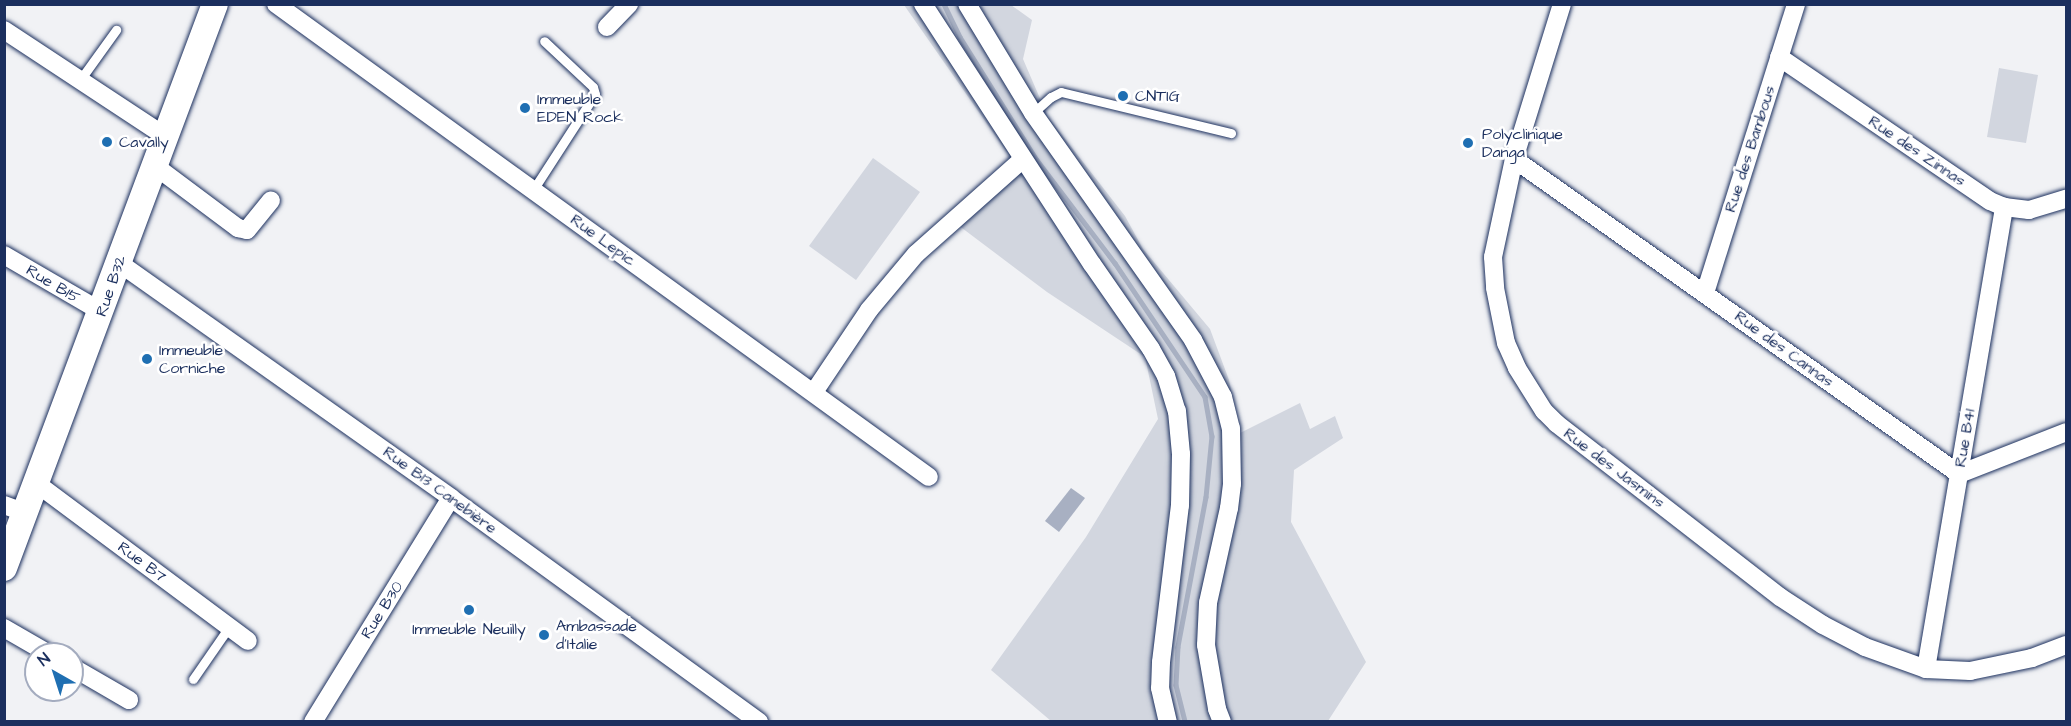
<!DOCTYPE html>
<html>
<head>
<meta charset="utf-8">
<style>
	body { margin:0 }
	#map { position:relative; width:2071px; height:726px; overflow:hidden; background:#f1f2f5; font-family:"Architects Daughter",sans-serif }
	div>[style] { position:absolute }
	.green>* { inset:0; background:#d2d6df }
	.water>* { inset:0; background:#a8b0c2 }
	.stream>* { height:4.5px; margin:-2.25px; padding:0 2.25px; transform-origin:2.25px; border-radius:2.25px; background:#a8b0c2 }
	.roads { filter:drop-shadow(0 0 2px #1b2f5e) drop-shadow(0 0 2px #1b2f5e) }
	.lane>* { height:9px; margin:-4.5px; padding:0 4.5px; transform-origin:4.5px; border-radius:4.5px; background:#fff }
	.street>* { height:18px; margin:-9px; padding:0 9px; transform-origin:9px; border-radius:9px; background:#fff }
	.secondary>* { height:26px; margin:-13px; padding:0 13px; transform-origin:13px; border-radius:13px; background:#fff }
	.dots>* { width:16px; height:16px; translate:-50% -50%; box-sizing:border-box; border:3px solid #fff; border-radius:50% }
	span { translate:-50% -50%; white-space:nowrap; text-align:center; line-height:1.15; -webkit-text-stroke:5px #fff; paint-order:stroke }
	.poi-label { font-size:16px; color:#1b2f5e }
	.left { translate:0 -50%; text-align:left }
	.street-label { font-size:16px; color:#1b2f5e }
	.frame { position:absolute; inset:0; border:6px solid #1b2f5e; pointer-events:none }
	.north { position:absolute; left:24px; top:642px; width:60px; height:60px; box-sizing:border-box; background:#fff; border:2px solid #a4acbf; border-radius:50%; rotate:321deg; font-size:16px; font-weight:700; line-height:24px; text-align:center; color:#1b2f5e }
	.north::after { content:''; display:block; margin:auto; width:21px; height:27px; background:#1f6fb2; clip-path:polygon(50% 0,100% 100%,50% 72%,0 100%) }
</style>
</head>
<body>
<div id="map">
	<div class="green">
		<i style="clip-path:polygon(904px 5px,1011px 5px,1032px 20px,1023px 59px,1048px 117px,1125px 216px,1143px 249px,1210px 329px,1229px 380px,1240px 433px,1300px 403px,1310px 429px,1335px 416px,1343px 438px,1294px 470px,1291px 522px,1366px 662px,1328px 721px,1051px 721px,991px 670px,1086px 537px,1158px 419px,1145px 357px,1047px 292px,950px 219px,1013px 161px)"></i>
		<i style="clip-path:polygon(1999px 68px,2038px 75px,2026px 143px,1987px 137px)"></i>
		<i style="clip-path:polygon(873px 158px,920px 192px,856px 280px,809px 246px)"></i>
	</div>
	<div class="water">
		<i style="clip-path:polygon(1071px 488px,1085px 498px,1059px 532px,1045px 521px)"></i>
	</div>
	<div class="stream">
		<i style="left:944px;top:4px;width:37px;rotate:64deg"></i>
		<i style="left:960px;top:37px;width:145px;rotate:58deg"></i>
		<i style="left:1037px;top:160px;width:129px;rotate:52.9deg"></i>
		<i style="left:1115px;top:263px;width:161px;rotate:56.1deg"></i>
		<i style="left:1205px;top:397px;width:40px;rotate:80deg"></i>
		<i style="left:1212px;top:436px;width:61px;rotate:95.6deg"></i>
		<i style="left:1206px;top:497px;width:153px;rotate:100.6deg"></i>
		<i style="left:1178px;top:647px;width:38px;rotate:93deg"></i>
		<i style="left:1176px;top:685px;width:38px;rotate:76deg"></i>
	</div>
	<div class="roads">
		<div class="lane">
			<i style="left:80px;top:80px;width:62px;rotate:-54.2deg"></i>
			<i style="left:1033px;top:113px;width:24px;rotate:-42deg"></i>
			<i style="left:1051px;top:97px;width:11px;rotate:-27deg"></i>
			<i style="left:1061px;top:92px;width:175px;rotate:13.6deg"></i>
			<i style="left:533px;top:190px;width:114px;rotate:-57.1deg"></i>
			<i style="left:595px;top:94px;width:7px;rotate:-106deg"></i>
			<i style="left:593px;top:87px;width:67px;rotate:-136.8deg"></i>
			<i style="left:193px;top:679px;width:63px;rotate:-55.3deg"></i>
		</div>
		<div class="street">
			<i style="left:276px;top:4px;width:806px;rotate:35.92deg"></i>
			<i style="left:923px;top:4px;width:310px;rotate:57deg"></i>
			<i style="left:1092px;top:264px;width:103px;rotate:55.2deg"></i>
			<i style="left:1151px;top:349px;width:31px;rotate:61deg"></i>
			<i style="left:1166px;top:376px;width:37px;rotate:73deg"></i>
			<i style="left:1177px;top:411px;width:43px;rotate:84.7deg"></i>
			<i style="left:1181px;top:454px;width:51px;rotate:91.1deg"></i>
			<i style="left:1180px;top:505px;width:158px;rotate:96.9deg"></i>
			<i style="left:1161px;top:662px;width:26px;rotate:92deg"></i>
			<i style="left:1160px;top:688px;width:35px;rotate:77deg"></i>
			<i style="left:967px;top:4px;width:127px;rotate:58.8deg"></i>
			<i style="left:1033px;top:113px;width:278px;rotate:54.8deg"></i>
			<i style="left:1193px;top:340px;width:64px;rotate:62.2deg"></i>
			<i style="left:1223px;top:397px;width:32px;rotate:76deg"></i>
			<i style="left:1231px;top:428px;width:56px;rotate:89deg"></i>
			<i style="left:1232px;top:484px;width:24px;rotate:97deg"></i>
			<i style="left:1229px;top:508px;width:97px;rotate:102.5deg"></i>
			<i style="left:1208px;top:603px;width:42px;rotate:92.7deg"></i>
			<i style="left:1206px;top:645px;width:65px;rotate:80.2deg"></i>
			<i style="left:1217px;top:709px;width:14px;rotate:69deg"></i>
			<i style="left:1562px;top:4px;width:162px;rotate:107.2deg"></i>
			<i style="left:1514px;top:159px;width:100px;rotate:102.1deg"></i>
			<i style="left:1493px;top:257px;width:31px;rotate:86deg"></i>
			<i style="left:1495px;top:288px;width:56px;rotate:78.7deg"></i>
			<i style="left:1506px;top:343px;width:27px;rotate:66deg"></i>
			<i style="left:1517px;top:368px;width:51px;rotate:57.9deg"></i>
			<i style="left:1544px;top:411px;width:18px;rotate:45deg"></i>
			<i style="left:1557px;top:424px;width:282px;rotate:37.8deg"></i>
			<i style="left:1780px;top:597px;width:51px;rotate:33.1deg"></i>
			<i style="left:1823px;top:625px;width:47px;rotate:27.6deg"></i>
			<i style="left:1865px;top:647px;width:65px;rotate:19.8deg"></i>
			<i style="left:1926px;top:669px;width:44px;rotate:2.6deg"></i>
			<i style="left:1970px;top:671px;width:63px;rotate:-11.8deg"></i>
			<i style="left:2032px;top:658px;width:36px;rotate:-21deg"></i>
			<i style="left:607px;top:27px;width:32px;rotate:-46deg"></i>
			<i style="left:4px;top:30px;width:194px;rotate:33.4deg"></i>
			<i style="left:1779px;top:57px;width:255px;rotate:34.3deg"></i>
			<i style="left:1990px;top:201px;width:15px;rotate:23deg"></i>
			<i style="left:2004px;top:207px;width:25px;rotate:7deg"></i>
			<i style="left:2029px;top:210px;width:39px;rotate:-17deg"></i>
			<i style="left:1514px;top:159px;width:545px;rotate:35.29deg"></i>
			<i style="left:1959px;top:474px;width:115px;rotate:-21.4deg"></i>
			<i style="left:155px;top:166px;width:104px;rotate:36.8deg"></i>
			<i style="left:238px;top:228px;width:9px;rotate:13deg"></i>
			<i style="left:247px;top:230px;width:38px;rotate:-51deg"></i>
			<i style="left:4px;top:255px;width:113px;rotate:30.2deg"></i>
			<i style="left:118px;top:262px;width:408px;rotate:35.3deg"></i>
			<i style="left:451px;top:498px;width:381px;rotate:36deg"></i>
			<i style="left:1705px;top:293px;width:303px;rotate:-72.5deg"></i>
			<i style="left:814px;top:392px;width:99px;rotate:-56.1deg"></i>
			<i style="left:869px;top:310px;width:73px;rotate:-50deg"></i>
			<i style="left:916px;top:254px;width:143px;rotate:-41.6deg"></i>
			<i style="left:36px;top:483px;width:264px;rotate:36.7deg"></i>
			<i style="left:4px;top:505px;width:23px;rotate:20deg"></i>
			<i style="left:4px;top:628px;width:52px;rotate:30deg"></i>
			<i style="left:72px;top:667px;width:66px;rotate:30.1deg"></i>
			<i style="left:1926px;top:669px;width:469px;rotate:-80.4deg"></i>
			<i style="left:313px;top:722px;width:263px;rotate:-58.4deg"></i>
		</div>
		<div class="secondary">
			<i style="left:4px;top:568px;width:602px;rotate:-69.49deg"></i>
		</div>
	</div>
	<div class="dots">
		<i style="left:1123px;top:96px;background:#1f6fb2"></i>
		<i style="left:525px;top:108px;background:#1f6fb2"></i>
		<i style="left:107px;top:142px;background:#1f6fb2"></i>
		<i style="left:1468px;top:143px;background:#1f6fb2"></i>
		<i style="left:147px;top:359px;background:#1f6fb2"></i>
		<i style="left:469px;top:610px;background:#1f6fb2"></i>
		<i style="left:544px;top:635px;background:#1f6fb2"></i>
	</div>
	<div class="poi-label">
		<span class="left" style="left:1135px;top:96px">CNTIG</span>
		<span class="left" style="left:537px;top:108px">Immeuble<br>EDEN Rock</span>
		<span class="left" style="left:1482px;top:143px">Polyclinique<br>Danga</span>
		<span class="left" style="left:119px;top:142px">Cavally</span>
		<span class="left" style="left:159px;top:359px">Immeuble<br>Corniche</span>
		<span class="left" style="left:556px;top:635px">Ambassade<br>d’Italie</span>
		<span style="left:469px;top:629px">Immeuble Neuilly</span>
	</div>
	<div class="street-label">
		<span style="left:1750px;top:149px;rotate:-72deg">Rue des Bambous</span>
		<span style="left:1917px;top:151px;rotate:34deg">Rue des Zinnas</span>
		<span style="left:603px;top:240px;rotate:36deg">Rue Lepic</span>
		<span style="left:53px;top:284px;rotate:31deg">Rue B15</span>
		<span style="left:111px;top:286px;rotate:-71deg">Rue B32</span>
		<span style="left:1784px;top:349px;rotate:36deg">Rue des Cannas</span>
		<span style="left:1965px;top:438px;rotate:-80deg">Rue B41</span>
		<span style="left:1614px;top:468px;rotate:37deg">Rue des Jasmins</span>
		<span style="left:440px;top:490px;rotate:36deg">Rue B13 Canebière</span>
		<span style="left:142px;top:562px;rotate:37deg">Rue B7</span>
		<span style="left:382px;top:610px;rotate:-58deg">Rue B30</span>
	</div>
	<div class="frame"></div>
	<div class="north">N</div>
</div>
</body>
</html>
